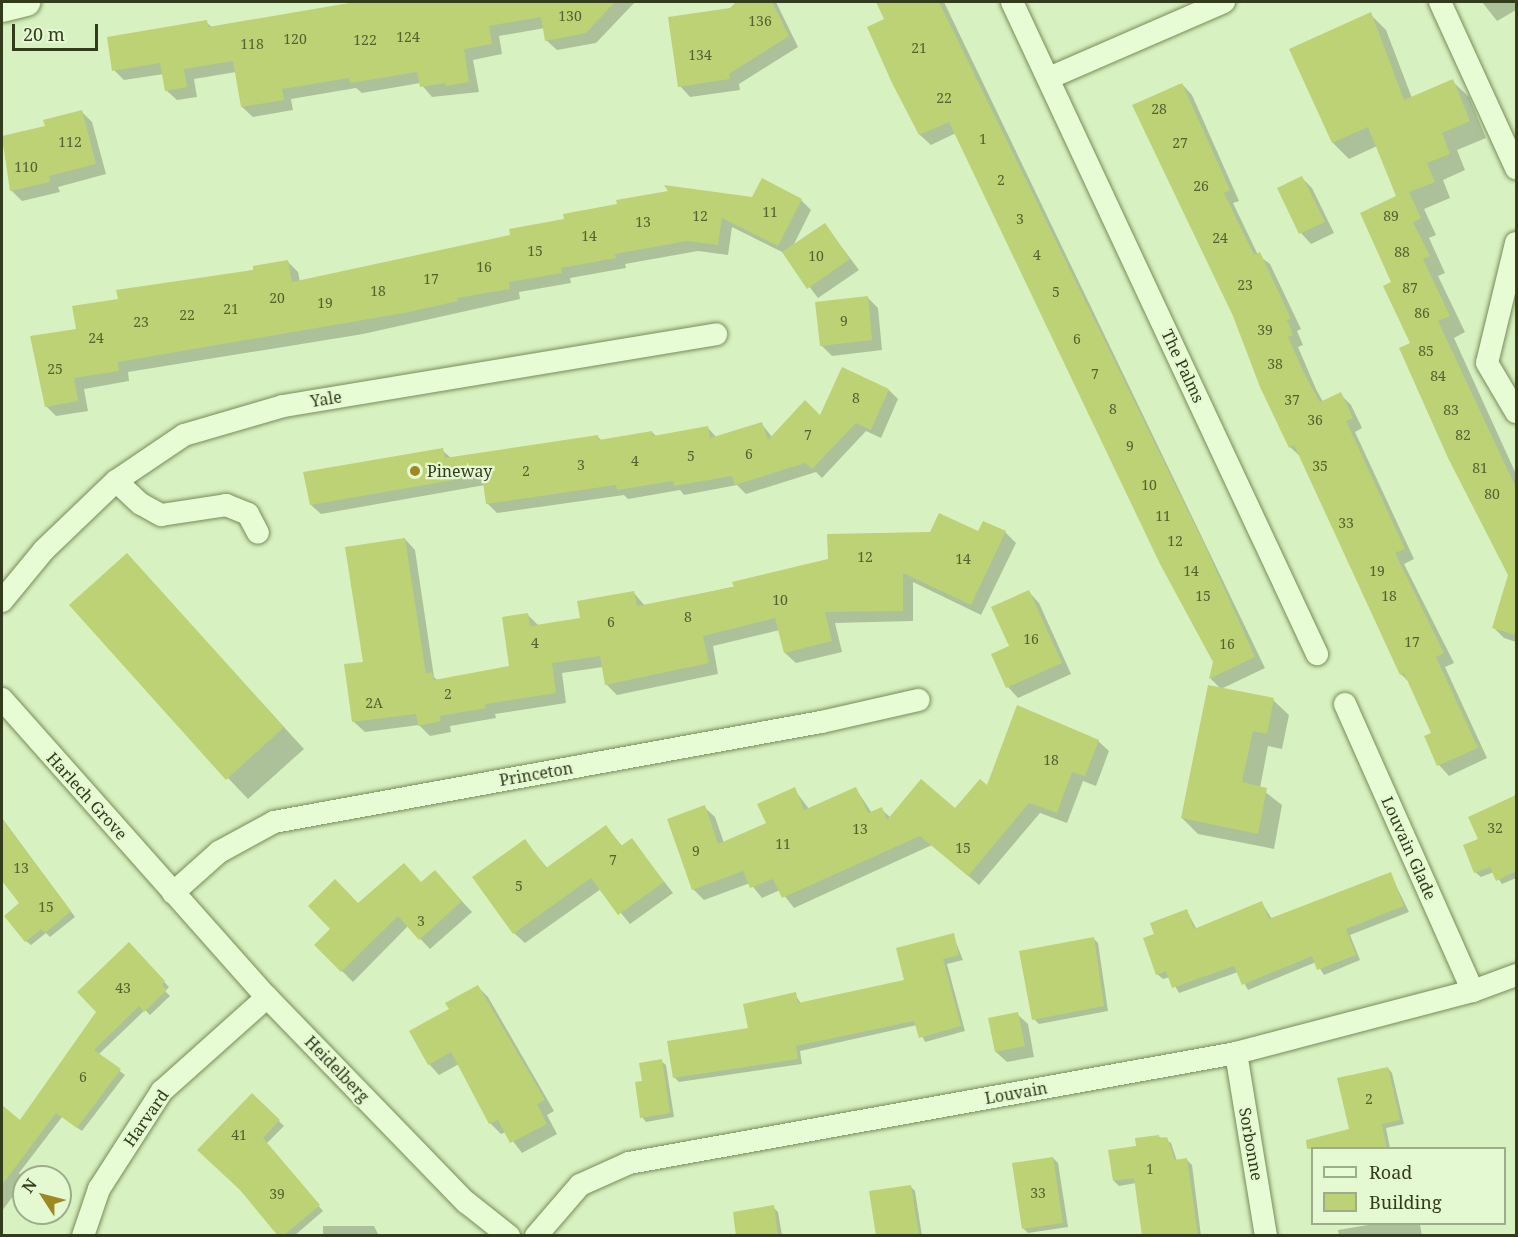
<!DOCTYPE html>
<html>
<head>
<meta charset="utf-8">
<style>
	body { margin:0 }
	#map { position:relative; width:1518px; height:1237px; overflow:hidden; background:#d8f1c1; font-family:"Noto Serif",serif }
	div>[style] { position:absolute }
	.shadow>* { inset:0; background:#0003 }
	.building>* { inset:0; background:#bcd274 }
	.roads { filter:drop-shadow(0 0 2px #7a8c57) drop-shadow(0 0 2px #7a8c57) }
	.minor>* { height:22px; margin:-11px; padding:0 11px; transform-origin:11px; border-radius:11px; background:#e7fbd5 }
	.tertiary>* { height:27px; margin:-13.5px; padding:0 13.5px; transform-origin:13.5px; border-radius:13.5px; background:#e7fbd5 }
	.dots>* { width:16px; height:16px; translate:-50% -50%; box-sizing:border-box; border:3px solid #e4f8d1; border-radius:50% }
	span { translate:-50% -50%; white-space:nowrap; text-align:center; line-height:1.15; -webkit-text-stroke:4.5px #e4f8d1; paint-order:stroke }
	.number-label { font-size:14px; color:#546132 }
	.number-label span { -webkit-text-stroke-width:0 }
	.street-label { font-size:16px; color:#323b1c }
	.poi-label { font-size:16px; color:#323b1c }
	.left { translate:0 -50%; text-align:left }
	.frame { position:absolute; inset:0; border:3px solid #323b1c; pointer-events:none }
	.legend { position:absolute; left:1311px; top:1147px; width:195px; height:78px; box-sizing:border-box; background:#e4f8d1; border:2px solid #9dac89; margin:0; padding:8px 10px; list-style:none; font-size:18px; color:#323b1c }
	.legend li { display:flex; align-items:center; gap:12px; height:30px }
	.legend b { width:30px; border:2px solid #9dac89 }
	.north { position:absolute; left:12px; top:1165px; width:60px; height:60px; box-sizing:border-box; background:#e4f8d1; border:2px solid #9dac89; border-radius:50%; rotate:306deg; font-size:16px; font-weight:700; line-height:24px; text-align:center; color:#323b1c }
	.north::after { content:''; display:block; margin:auto; width:21px; height:27px; background:#9f8723; clip-path:polygon(50% 0,100% 100%,50% 72%,0 100%) }
	.scale { position:absolute; left:12px; top:24px; width:86px; height:27px; box-sizing:border-box; border:3px solid #323b1c; border-top:0; padding-left:8px; font-size:18px; line-height:21px; white-space:nowrap; color:#323b1c; -webkit-text-stroke:4px #e4f8d1; paint-order:stroke }
</style>
</head>
<body>
<div id="map">
	<div class="shadow">
		<i style="clip-path:polygon(367px 2px,635px 2px,596px 43px,557px 50px,546px 40px,545px 28px,499px 36px,502px 54px,473px 60px,479px 92px,432px 97px,420px 83px,362px 93px,356px 88px,291px 99px,293px 110px,253px 117px,242px 107px,236px 72px,194px 79px,197px 97px,177px 100px,166px 90px,164px 74px,124px 80px,114px 70px,206px 22px,213px 28px)"></i>
		<i style="clip-path:polygon(738px 2px,776px 2px,798px 47px,739px 84px,740px 90px,690px 97px,680px 86px)"></i>
		<i style="clip-path:polygon(877px 2px,944px 2px,1265px 668px,1221px 689px,1211px 679px,1214px 661px,956px 133px,931px 145px,920px 135px,869px 28px,886px 20px)"></i>
		<i style="clip-path:polygon(1482px 2px,1516px 2px,1516px 10px,1497px 21px)"></i>
		<i style="clip-path:polygon(1370px 14px,1386px 30px,1412px 98px,1452px 81px,1469px 97px,1486px 138px,1457px 150px,1465px 170px,1443px 180px,1450px 198px,1424px 209px,1436px 235px,1429px 238px,1445px 273px,1438px 276px,1465px 332px,1454px 338px,1516px 474px,1516px 581px,1508px 572px,1412px 344px,1393px 282px,1398px 197px,1377px 146px,1349px 159px,1333px 143px)"></i>
		<i style="clip-path:polygon(1182px 84px,1192px 95px,1239px 201px,1233px 203px,1258px 255px,1270px 264px,1301px 329px,1297px 331px,1303px 345px,1298px 347px,1316px 389px,1323px 402px,1340px 394px,1351px 405px,1362px 428px,1355px 432px,1414px 559px,1404px 564px,1454px 663px,1445px 667px,1487px 758px,1449px 776px,1439px 765px,1426px 737px,1433px 733px,1410px 683px,1401px 674px,1301px 457px,1290px 447px)"></i>
		<i style="clip-path:polygon(82px 112px,92px 122px,106px 174px,58px 187px,60px 192px,22px 201px,11px 190px,2px 137px,47px 127px)"></i>
		<i style="clip-path:polygon(1302px 178px,1312px 188px,1334px 233px,1311px 244px,1301px 233px,1279px 188px)"></i>
		<i style="clip-path:polygon(753px 198px,801px 200px,811px 210px,793px 246px,825px 225px,859px 270px,818px 298px,784px 253px,732px 227px,728px 255px,698px 251px,625px 264px,626px 268px,570px 278px,571px 283px,519px 292px,520px 299px,363px 334px,128px 372px,129px 381px,84px 389px,88px 411px,56px 416px,46px 406px,78px 331px,120px 300px,288px 262px,298px 272px,300px 282px)"></i>
		<i style="clip-path:polygon(867px 297px,878px 308px,882px 350px,832px 356px,821px 345px)"></i>
		<i style="clip-path:polygon(889px 390px,898px 399px,881px 438px,866px 431px,822px 478px,816px 472px,746px 494px,737px 485px,684px 495px,680px 490px,628px 499px,624px 495px,497px 513px,487px 503px,485px 485px,321px 514px,311px 505px,442px 450px,451px 458px,598px 437px,602px 441px,652px 432px,657px 437px,708px 428px,717px 438px,761px 423px,772px 437px)"></i>
		<i style="clip-path:polygon(1005px 532px,1016px 543px,981px 615px,913px 582px,913px 621px,835px 623px,842px 652px,796px 663px,785px 653px,780px 630px,713px 646px,718px 674px,617px 695px,606px 684px,603px 667px,562px 673px,566px 703px,495px 714px,496px 718px,450px 726px,451px 732px,430px 736px,419px 725px,365px 732px,354px 722px,364px 663px,405px 539px,415px 550px,434px 677px,438px 681px,511px 667px,528px 615px,539px 626px,582px 620px,634px 593px,645px 606px,979px 533px)"></i>
		<i style="clip-path:polygon(127px 555px,304px 749px,248px 799px,228px 778px)"></i>
		<i style="clip-path:polygon(1506px 584px,1516px 587px,1516px 642px,1504px 638px,1494px 628px)"></i>
		<i style="clip-path:polygon(1029px 592px,1039px 603px,1071px 674px,1018px 698px,1008px 687px,1010px 647px)"></i>
		<i style="clip-path:polygon(1273px 700px,1289px 715px,1282px 749px,1268px 746px,1260px 788px,1282px 805px,1274px 849px,1198px 834px,1182px 818px)"></i>
		<i style="clip-path:polygon(1098px 741px,1109px 751px,1096px 786px,1083px 781px,1067px 823px,1040px 813px,979px 885px,932px 845px,794px 908px,780px 890px,762px 898px,750px 883px,704px 900px,693px 889px,704px 807px,715px 817px,724px 843px,768px 824px,794px 789px,809px 809px,856px 789px,872px 813px,881px 809px,891px 818px,956px 810px,988px 788px)"></i>
		<i style="clip-path:polygon(1516px 797px,1516px 878px,1502px 884px,1494px 872px,1481px 877px,1476px 873px,1465px 846px,1480px 840px,1470px 818px)"></i>
		<i style="clip-path:polygon(2px 818px,75px 917px,50px 937px,46px 933px,31px 945px,26px 941px,21px 904px,2px 878px)"></i>
		<i style="clip-path:polygon(606px 827px,623px 847px,632px 840px,673px 893px,630px 924px,601px 889px,525px 943px,514px 933px,525px 841px,548px 869px)"></i>
		<i style="clip-path:polygon(1390px 873px,1409px 912px,1350px 935px,1360px 960px,1324px 975px,1316px 962px,1248px 990px,1238px 972px,1179px 993px,1170px 977px,1163px 979px,1157px 974px,1156px 935px,1187px 911px,1197px 930px,1262px 903px,1272px 919px)"></i>
		<i style="clip-path:polygon(445px 883px,472px 912px,430px 949px,408px 926px,353px 982px,316px 945px,358px 905px,422px 884px)"></i>
		<i style="clip-path:polygon(953px 935px,963px 960px,947px 964px,965px 1031px,925px 1042px,917px 1025px,800px 1051px,802px 1064px,679px 1082px,674px 1077px,750px 1029px,795px 994px,801px 1004px,906px 981px)"></i>
		<i style="clip-path:polygon(1093px 938px,1098px 943px,1108px 1011px,1039px 1024px,1034px 1019px)"></i>
		<i style="clip-path:polygon(129px 945px,169px 987px,165px 991px,170px 996px,150px 1015px,145px 1010px,98px 1055px,125px 1075px,82px 1131px,62px 1117px,19px 1173px,24px 1181px,2px 1211px,2px 1107px,21px 1122px,98px 1012px)"></i>
		<i style="clip-path:polygon(478px 987px,488px 997px,554px 1111px,547px 1115px,557px 1134px,522px 1153px,506px 1132px,501px 1134px,490px 1123px,459px 1064px,439px 1075px,429px 1064px,451px 1010px)"></i>
		<i style="clip-path:polygon(1017px 1014px,1028px 1024px,1034px 1057px,1007px 1062px,996px 1052px)"></i>
		<i style="clip-path:polygon(661px 1061px,666px 1065px,674px 1117px,646px 1122px,642px 1117px,644px 1083px)"></i>
		<i style="clip-path:polygon(1388px 1068px,1392px 1073px,1404px 1124px,1386px 1128px,1390px 1148px,1327px 1148px,1351px 1131px)"></i>
		<i style="clip-path:polygon(252px 1095px,284px 1126px,266px 1144px,323px 1211px,294px 1236px,280px 1236px)"></i>
		<i style="clip-path:polygon(1158px 1136px,1171px 1143px,1177px 1161px,1187px 1160px,1192px 1165px,1201px 1236px,1144px 1236px,1136px 1183px,1119px 1186px,1114px 1181px,1137px 1147px)"></i>
		<i style="clip-path:polygon(1053px 1158px,1058px 1163px,1068px 1227px,1028px 1233px,1023px 1228px)"></i>
		<i style="clip-path:polygon(910px 1186px,915px 1191px,922px 1236px,878px 1236px)"></i>
		<i style="clip-path:polygon(773px 1207px,778px 1212px,782px 1235px,801px 1236px,738px 1236px)"></i>
		<i style="clip-path:polygon(1374px 1224px,1420px 1224px,1422px 1236px,1339px 1236px,1338px 1230px)"></i>
		<i style="clip-path:polygon(323px 1226px,374px 1226px,379px 1236px,323px 1236px)"></i>
	</div>
	<div class="building">
		<i style="clip-path:polygon(355px 2px,615px 2px,586px 33px,545px 41px,541px 17px,489px 26px,492px 44px,464px 49px,469px 82px,446px 86px,445px 83px,420px 87px,417px 72px,350px 83px,349px 78px,282px 89px,284px 100px,241px 107px,233px 61px,184px 69px,187px 87px,165px 91px,160px 63px,112px 71px,107px 37px,207px 20px,208px 27px)"></i>
		<i style="clip-path:polygon(736px 2px,772px 2px,789px 36px,729px 74px,730px 79px,678px 87px,668px 17px,730px 8px)"></i>
		<i style="clip-path:polygon(876px 2px,939px 2px,1206px 548px,1255px 657px,1209px 679px,1213px 662px,1160px 564px,949px 122px,919px 135px,892px 83px,867px 27px,884px 19px)"></i>
		<i style="clip-path:polygon(1371px 12px,1404px 100px,1453px 79px,1470px 121px,1442px 133px,1450px 154px,1427px 163px,1435px 182px,1409px 192px,1421px 218px,1413px 222px,1430px 256px,1423px 259px,1450px 316px,1438px 321px,1516px 488px,1516px 635px,1492px 628px,1508px 575px,1448px 458px,1399px 348px,1410px 343px,1383px 286px,1391px 282px,1360px 213px,1396px 196px,1368px 127px,1332px 143px,1289px 49px)"></i>
		<i style="clip-path:polygon(1182px 83px,1230px 190px,1224px 193px,1254px 255px,1260px 252px,1291px 319px,1287px 320px,1293px 335px,1288px 337px,1306px 377px,1320px 402px,1341px 392px,1353px 418px,1346px 421px,1405px 549px,1395px 553px,1444px 653px,1436px 657px,1478px 748px,1437px 766px,1424px 736px,1431px 733px,1404px 673px,1400px 675px,1294px 445px,1289px 448px,1260px 387px,1233px 316px,1132px 105px)"></i>
		<i style="clip-path:polygon(82px 110px,96px 164px,49px 176px,50px 182px,10px 191px,2px 136px,45px 126px,43px 120px)"></i>
		<i style="clip-path:polygon(1302px 176px,1325px 222px,1299px 234px,1277px 188px)"></i>
		<i style="clip-path:polygon(762px 178px,802px 199px,778px 246px,722px 218px,718px 245px,687px 241px,615px 254px,616px 258px,561px 268px,562px 273px,509px 282px,510px 289px,457px 298px,458px 301px,404px 313px,118px 362px,119px 371px,74px 378px,78px 401px,45px 407px,30px 336px,76px 329px,72px 306px,118px 299px,116px 290px,253px 270px,253px 266px,288px 260px,292px 282px,510px 235px,509px 229px,564px 219px,563px 214px,617px 204px,616px 200px,668px 191px,664px 185px,752px 197px)"></i>
		<i style="clip-path:polygon(825px 223px,850px 259px,807px 289px,782px 252px)"></i>
		<i style="clip-path:polygon(868px 296px,872px 340px,820px 346px,815px 302px)"></i>
		<i style="clip-path:polygon(842px 367px,889px 389px,871px 430px,856px 423px,812px 469px,805px 463px,735px 485px,732px 476px,674px 486px,673px 481px,617px 490px,616px 485px,486px 504px,482px 475px,310px 505px,303px 472px,443px 448px,445px 458px,598px 435px,599px 440px,652px 431px,653px 436px,708px 426px,710px 438px,762px 422px,768px 440px,805px 400px,820px 415px)"></i>
		<i style="clip-path:polygon(939px 513px,978px 531px,983px 521px,1006px 531px,971px 605px,903px 573px,903px 611px,825px 612px,832px 641px,784px 653px,775px 618px,703px 636px,709px 663px,605px 685px,600px 656px,552px 663px,556px 693px,485px 704px,486px 708px,440px 716px,441px 721px,418px 726px,416px 714px,352px 722px,344px 664px,363px 662px,345px 547px,405px 538px,426px 674px,432px 672px,434px 680px,509px 666px,502px 617px,528px 613px,530px 626px,580px 618px,577px 601px,634px 591px,637px 606px,734px 587px,732px 582px,828px 559px,827px 534px,930px 532px)"></i>
		<i style="clip-path:polygon(127px 553px,284px 727px,226px 780px,69px 605px)"></i>
		<i style="clip-path:polygon(1029px 590px,1062px 663px,1006px 688px,991px 654px,1009px 646px,991px 607px)"></i>
		<i style="clip-path:polygon(1208px 685px,1274px 698px,1267px 734px,1253px 731px,1242px 782px,1267px 788px,1258px 834px,1181px 818px)"></i>
		<i style="clip-path:polygon(1017px 705px,1099px 740px,1085px 776px,1072px 772px,1057px 813px,1029px 803px,968px 876px,920px 836px,782px 898px,773px 879px,750px 888px,743px 871px,692px 890px,667px 819px,705px 805px,718px 844px,766px 823px,757px 804px,795px 787px,804px 810px,856px 787px,868px 813px,882px 807px,887px 820px,921px 779px,955px 808px,980px 779px,987px 785px)"></i>
		<i style="clip-path:polygon(1516px 795px,1516px 871px,1496px 881px,1490px 867px,1474px 873px,1463px 845px,1478px 839px,1468px 817px)"></i>
		<i style="clip-path:polygon(2px 819px,71px 911px,45px 933px,41px 929px,25px 942px,4px 916px,19px 903px,2px 881px)"></i>
		<i style="clip-path:polygon(606px 825px,621px 846px,632px 838px,664px 882px,618px 915px,591px 878px,513px 934px,472px 877px,525px 839px,546px 868px)"></i>
		<i style="clip-path:polygon(404px 863px,421px 882px,435px 870px,462px 901px,419px 940px,398px 916px,341px 972px,314px 945px,330px 929px,308px 906px,335px 879px,358px 903px)"></i>
		<i style="clip-path:polygon(1391px 872px,1404px 906px,1346px 929px,1356px 955px,1317px 970px,1312px 956px,1242px 985px,1234px 966px,1172px 988px,1166px 971px,1156px 975px,1143px 938px,1154px 934px,1150px 923px,1187px 909px,1194px 929px,1262px 901px,1269px 919px)"></i>
		<i style="clip-path:polygon(954px 933px,959px 955px,943px 959px,961px 1026px,919px 1038px,914px 1021px,796px 1046px,798px 1059px,673px 1078px,667px 1041px,748px 1028px,743px 1004px,796px 992px,798px 1003px,904px 980px,896px 948px)"></i>
		<i style="clip-path:polygon(1094px 937px,1104px 1006px,1032px 1020px,1019px 951px)"></i>
		<i style="clip-path:polygon(129px 942px,165px 981px,162px 985px,167px 990px,144px 1012px,139px 1006px,94px 1050px,121px 1069px,77px 1128px,56px 1113px,2px 1185px,2px 1105px,20px 1120px,96px 1012px,77px 992px)"></i>
		<i style="clip-path:polygon(478px 985px,545px 1100px,537px 1104px,547px 1124px,510px 1143px,498px 1120px,489px 1124px,451px 1052px,428px 1065px,409px 1031px,449px 1009px,445px 1003px)"></i>
		<i style="clip-path:polygon(1018px 1012px,1025px 1046px,995px 1052px,988px 1018px)"></i>
		<i style="clip-path:polygon(662px 1059px,670px 1113px,640px 1118px,635px 1082px,642px 1081px,639px 1063px)"></i>
		<i style="clip-path:polygon(1388px 1067px,1400px 1120px,1382px 1124px,1387px 1149px,1307px 1149px,1306px 1140px,1349px 1129px,1337px 1078px)"></i>
		<i style="clip-path:polygon(252px 1093px,280px 1120px,263px 1138px,320px 1205px,283px 1236px,278px 1236px,240px 1190px,197px 1150px)"></i>
		<i style="clip-path:polygon(1159px 1135px,1159px 1138px,1167px 1137px,1175px 1160px,1187px 1158px,1198px 1236px,1142px 1236px,1134px 1178px,1113px 1181px,1108px 1150px,1136px 1146px,1135px 1138px)"></i>
		<i style="clip-path:polygon(1053px 1157px,1063px 1223px,1022px 1229px,1012px 1163px)"></i>
		<i style="clip-path:polygon(911px 1185px,919px 1236px,876px 1236px,869px 1191px)"></i>
		<i style="clip-path:polygon(774px 1205px,778px 1236px,736px 1236px,733px 1212px)"></i>
	</div>
	<div class="roads">
		<div class="minor">
			<i style="left:1012px;top:2px;width:720px;rotate:64.93deg"></i>
			<i style="left:1440px;top:2px;width:183px;rotate:65.4deg"></i>
			<i style="left:1049px;top:78px;width:191px;rotate:-23.5deg"></i>
			<i style="left:1516px;top:243px;width:123px;rotate:103.6deg"></i>
			<i style="left:1487px;top:363px;width:57px;rotate:59.4deg"></i>
			<i style="left:116px;top:481px;width:34px;rotate:43deg"></i>
			<i style="left:141px;top:504px;width:23px;rotate:29deg"></i>
			<i style="left:161px;top:515px;width:66px;rotate:-8.7deg"></i>
			<i style="left:226px;top:505px;width:24px;rotate:22deg"></i>
			<i style="left:248px;top:514px;width:21px;rotate:62deg"></i>
			<i style="left:2px;top:601px;width:66px;rotate:-50.5deg"></i>
			<i style="left:44px;top:550px;width:100px;rotate:-43.8deg"></i>
			<i style="left:116px;top:481px;width:82px;rotate:-34.1deg"></i>
			<i style="left:184px;top:435px;width:103px;rotate:-16.3deg"></i>
			<i style="left:283px;top:406px;width:439px;rotate:-9.4deg"></i>
			<i style="left:2px;top:699px;width:399px;rotate:48.4deg"></i>
			<i style="left:267px;top:997px;width:286px;rotate:45.9deg"></i>
			<i style="left:466px;top:1202px;width:55px;rotate:38.3deg"></i>
			<i style="left:1345px;top:704px;width:314px;rotate:66deg"></i>
			<i style="left:173px;top:893px;width:62px;rotate:-41.7deg"></i>
			<i style="left:219px;top:852px;width:63px;rotate:-28.6deg"></i>
			<i style="left:274px;top:822px;width:556px;rotate:-10.36deg"></i>
			<i style="left:821px;top:722px;width:100px;rotate:-12.7deg"></i>
			<i style="left:1236px;top:1053px;width:185px;rotate:80.7deg"></i>
			<i style="left:83px;top:1236px;width:50px;rotate:-71.2deg"></i>
			<i style="left:99px;top:1189px;width:117px;rotate:-57.3deg"></i>
			<i style="left:162px;top:1091px;width:141px;rotate:-41.8deg"></i>
			<i style="left:536px;top:1236px;width:67px;rotate:-49.2deg"></i>
			<i style="left:580px;top:1185px;width:54px;rotate:-24.2deg"></i>
			<i style="left:629px;top:1163px;width:617px;rotate:-10.27deg"></i>
			<i style="left:1236px;top:1053px;width:245px;rotate:-14.7deg"></i>
			<i style="left:1473px;top:991px;width:46px;rotate:-20.4deg"></i>
		</div>
		<div class="tertiary">
			<i style="left:2px;top:8px;width:25px;rotate:-14deg"></i>
		</div>
	</div>
	<div class="dots">
		<i style="left:415px;top:471px;background:#9f8723"></i>
	</div>
	<div class="number-label">
		<span style="left:570px;top:16px">130</span>
		<span style="left:760px;top:21px">136</span>
		<span style="left:408px;top:37px">124</span>
		<span style="left:295px;top:39px">120</span>
		<span style="left:365px;top:40px">122</span>
		<span style="left:252px;top:44px">118</span>
		<span style="left:919px;top:48px">21</span>
		<span style="left:700px;top:55px">134</span>
		<span style="left:944px;top:98px">22</span>
		<span style="left:1159px;top:109px">28</span>
		<span style="left:983px;top:139px">1</span>
		<span style="left:70px;top:142px">112</span>
		<span style="left:1180px;top:143px">27</span>
		<span style="left:26px;top:167px">110</span>
		<span style="left:1001px;top:180px">2</span>
		<span style="left:1201px;top:186px">26</span>
		<span style="left:770px;top:212px">11</span>
		<span style="left:700px;top:216px">12</span>
		<span style="left:1391px;top:216px">89</span>
		<span style="left:1020px;top:219px">3</span>
		<span style="left:643px;top:222px">13</span>
		<span style="left:589px;top:236px">14</span>
		<span style="left:1220px;top:238px">24</span>
		<span style="left:535px;top:251px">15</span>
		<span style="left:1402px;top:252px">88</span>
		<span style="left:1037px;top:255px">4</span>
		<span style="left:816px;top:256px">10</span>
		<span style="left:484px;top:267px">16</span>
		<span style="left:431px;top:279px">17</span>
		<span style="left:1245px;top:285px">23</span>
		<span style="left:1410px;top:288px">87</span>
		<span style="left:378px;top:291px">18</span>
		<span style="left:1056px;top:292px">5</span>
		<span style="left:277px;top:298px">20</span>
		<span style="left:325px;top:303px">19</span>
		<span style="left:231px;top:309px">21</span>
		<span style="left:1422px;top:313px">86</span>
		<span style="left:187px;top:315px">22</span>
		<span style="left:844px;top:321px">9</span>
		<span style="left:141px;top:322px">23</span>
		<span style="left:1265px;top:330px">39</span>
		<span style="left:96px;top:338px">24</span>
		<span style="left:1077px;top:339px">6</span>
		<span style="left:1426px;top:351px">85</span>
		<span style="left:1275px;top:364px">38</span>
		<span style="left:55px;top:369px">25</span>
		<span style="left:1095px;top:374px">7</span>
		<span style="left:1438px;top:376px">84</span>
		<span style="left:856px;top:398px">8</span>
		<span style="left:1292px;top:400px">37</span>
		<span style="left:1113px;top:409px">8</span>
		<span style="left:1451px;top:410px">83</span>
		<span style="left:1315px;top:420px">36</span>
		<span style="left:808px;top:435px">7</span>
		<span style="left:1463px;top:435px">82</span>
		<span style="left:1130px;top:446px">9</span>
		<span style="left:749px;top:454px">6</span>
		<span style="left:691px;top:456px">5</span>
		<span style="left:635px;top:461px">4</span>
		<span style="left:581px;top:465px">3</span>
		<span style="left:1320px;top:466px">35</span>
		<span style="left:1480px;top:468px">81</span>
		<span style="left:526px;top:471px">2</span>
		<span style="left:1149px;top:485px">10</span>
		<span style="left:1492px;top:494px">80</span>
		<span style="left:1163px;top:516px">11</span>
		<span style="left:1346px;top:523px">33</span>
		<span style="left:1175px;top:541px">12</span>
		<span style="left:865px;top:557px">12</span>
		<span style="left:963px;top:559px">14</span>
		<span style="left:1191px;top:571px">14</span>
		<span style="left:1377px;top:571px">19</span>
		<span style="left:1203px;top:596px">15</span>
		<span style="left:1389px;top:596px">18</span>
		<span style="left:780px;top:600px">10</span>
		<span style="left:688px;top:617px">8</span>
		<span style="left:611px;top:622px">6</span>
		<span style="left:1031px;top:639px">16</span>
		<span style="left:1412px;top:642px">17</span>
		<span style="left:535px;top:643px">4</span>
		<span style="left:1227px;top:644px">16</span>
		<span style="left:448px;top:694px">2</span>
		<span style="left:374px;top:703px">2A</span>
		<span style="left:1051px;top:760px">18</span>
		<span style="left:1495px;top:828px">32</span>
		<span style="left:860px;top:829px">13</span>
		<span style="left:783px;top:844px">11</span>
		<span style="left:963px;top:848px">15</span>
		<span style="left:696px;top:851px">9</span>
		<span style="left:613px;top:860px">7</span>
		<span style="left:21px;top:868px">13</span>
		<span style="left:519px;top:886px">5</span>
		<span style="left:46px;top:907px">15</span>
		<span style="left:421px;top:921px">3</span>
		<span style="left:123px;top:988px">43</span>
		<span style="left:83px;top:1077px">6</span>
		<span style="left:1369px;top:1099px">2</span>
		<span style="left:239px;top:1135px">41</span>
		<span style="left:1150px;top:1169px">1</span>
		<span style="left:1038px;top:1193px">33</span>
		<span style="left:277px;top:1194px">39</span>
	</div>
	<div class="street-label">
		<span style="left:1183px;top:366px;rotate:65deg">The Palms</span>
		<span style="left:326px;top:399px;rotate:-9deg">Yale</span>
		<span style="left:536px;top:774px;rotate:-10deg">Princeton</span>
		<span style="left:87px;top:796px;rotate:48deg">Harlech Grove</span>
		<span style="left:1409px;top:848px;rotate:66deg">Louvain Glade</span>
		<span style="left:337px;top:1069px;rotate:46deg">Heidelberg</span>
		<span style="left:1016px;top:1093px;rotate:-10deg">Louvain</span>
		<span style="left:146px;top:1118px;rotate:-55deg">Harvard</span>
		<span style="left:1251px;top:1144px;rotate:80deg">Sorbonne</span>
	</div>
	<div class="poi-label">
		<span class="left" style="left:427px;top:471px">Pineway</span>
	</div>
	<div class="frame"></div>
	<ul class="legend">
	<li><b style="height:8px;background:#e7fbd5"></b>Road</li>
	<li><b style="height:16px;background:#bcd274"></b>Building</li>
	</ul>
	<div class="north">N</div>
	<div class="scale">20 m</div>
</div>
</body>
</html>
